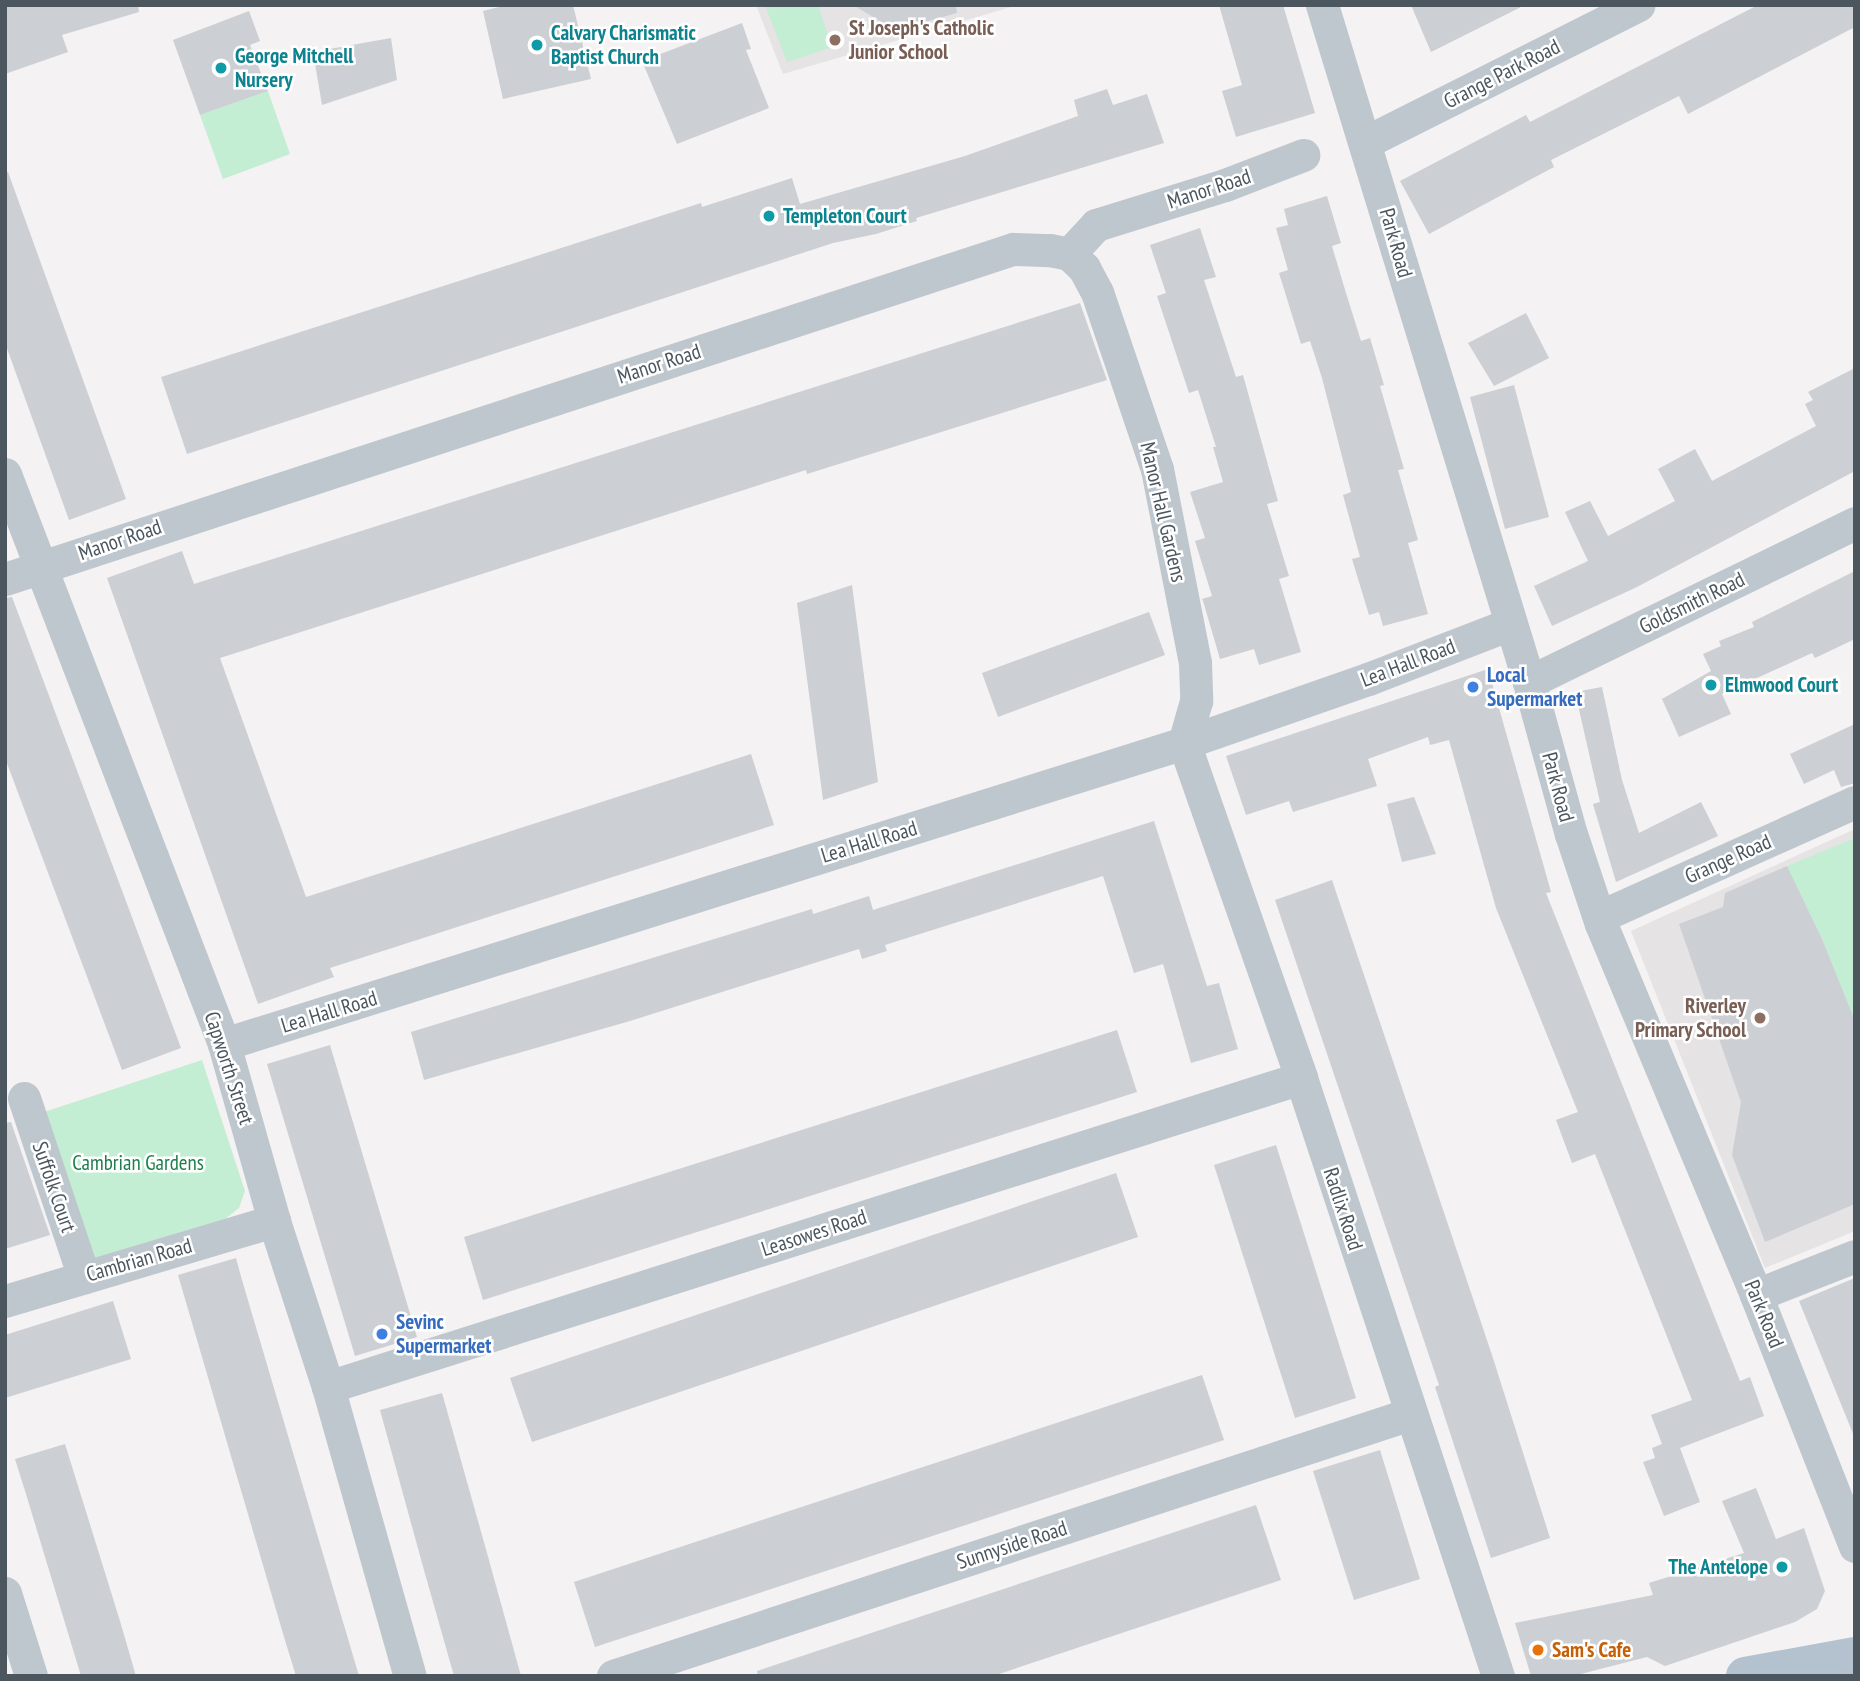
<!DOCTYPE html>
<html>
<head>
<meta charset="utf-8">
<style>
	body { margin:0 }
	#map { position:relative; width:1860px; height:1681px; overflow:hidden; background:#f4f2f2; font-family:"PT Sans Narrow",sans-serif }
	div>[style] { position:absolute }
	.education>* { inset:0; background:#e5e3e4 }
	.green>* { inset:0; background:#c4eed3 }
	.building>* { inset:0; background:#cccfd4 }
	.minor>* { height:33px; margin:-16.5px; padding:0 16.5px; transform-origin:16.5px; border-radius:16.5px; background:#bfc7ce }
	.major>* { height:38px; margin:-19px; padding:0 19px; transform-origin:19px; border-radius:19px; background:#b4c2cf }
	.dots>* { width:19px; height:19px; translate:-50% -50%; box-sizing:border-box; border:4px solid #fff; border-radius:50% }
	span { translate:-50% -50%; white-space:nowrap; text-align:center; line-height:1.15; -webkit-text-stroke:5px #fff; paint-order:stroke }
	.education-label { font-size:21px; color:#785e54; font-weight:700 }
	.left { translate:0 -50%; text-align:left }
	.right { translate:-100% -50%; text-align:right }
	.culture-label { font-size:21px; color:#0d838f; font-weight:700 }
	.street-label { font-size:21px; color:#4b565f }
	.shop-label { font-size:21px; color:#366cbe; font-weight:700 }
	.park-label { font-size:21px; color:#1d7f4b }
	.food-label { font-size:21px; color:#c56008; font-weight:700 }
	.frame { position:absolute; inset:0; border:7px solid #4b565f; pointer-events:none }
</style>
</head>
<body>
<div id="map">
	<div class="education">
		<i style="clip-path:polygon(756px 5px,1018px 5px,783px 74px)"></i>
		<i style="clip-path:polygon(1855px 829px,1855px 1231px,1765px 1268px,1631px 931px)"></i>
	</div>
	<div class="green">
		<i style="clip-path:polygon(765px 5px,818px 5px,832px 47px,787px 62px)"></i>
		<i style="clip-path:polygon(268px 91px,290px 154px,223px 179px,200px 115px)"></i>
		<i style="clip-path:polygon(1855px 838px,1855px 1022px,1822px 939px,1787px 866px)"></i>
		<i style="clip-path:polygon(202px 1060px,245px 1191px,239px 1208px,225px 1219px,88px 1260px,38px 1114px)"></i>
	</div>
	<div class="building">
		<i style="clip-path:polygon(5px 5px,138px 5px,139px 12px,62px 35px,68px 52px,5px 74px)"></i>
		<i style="clip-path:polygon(507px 5px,573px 5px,591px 79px,503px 99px,483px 11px)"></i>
		<i style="clip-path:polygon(853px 5px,956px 5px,957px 13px,895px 30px)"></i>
		<i style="clip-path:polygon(1219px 5px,1283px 5px,1315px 113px,1236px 137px,1222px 91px,1242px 85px)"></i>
		<i style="clip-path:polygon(1411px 5px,1525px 5px,1431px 52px)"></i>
		<i style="clip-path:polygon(1758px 5px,1855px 5px,1855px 27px,1688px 114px,1679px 96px,1551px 160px,1554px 167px,1429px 234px,1400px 181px,1526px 115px,1530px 122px)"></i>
		<i style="clip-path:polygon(249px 11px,260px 41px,250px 45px,268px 91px,200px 115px,173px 40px)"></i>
		<i style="clip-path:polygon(742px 23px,751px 49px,746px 50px,769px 108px,677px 144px,642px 61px)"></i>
		<i style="clip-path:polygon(391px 38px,397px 80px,322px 105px,313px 52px)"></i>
		<i style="clip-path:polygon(1107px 89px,1113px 105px,1147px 94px,1164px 143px,916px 218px,917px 221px,876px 234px,833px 243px,187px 454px,161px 377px,701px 203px,702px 207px,792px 178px,800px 204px,965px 156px,1078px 116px,1074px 100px)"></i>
		<i style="clip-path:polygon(5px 172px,8px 172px,126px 499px,69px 520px,5px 343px)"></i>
		<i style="clip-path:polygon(1327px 196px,1341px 243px,1332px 246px,1346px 293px,1361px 341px,1370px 338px,1384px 385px,1380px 386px,1404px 469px,1398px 470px,1418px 540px,1408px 543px,1428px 614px,1383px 626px,1379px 612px,1369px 615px,1352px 559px,1360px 557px,1343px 495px,1351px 492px,1322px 378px,1310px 341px,1301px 344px,1279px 273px,1288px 270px,1276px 228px,1288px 225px,1284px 209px)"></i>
		<i style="clip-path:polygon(1200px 228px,1216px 277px,1204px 280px,1236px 377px,1243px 375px,1278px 501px,1267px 504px,1289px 576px,1279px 579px,1301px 652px,1259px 665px,1254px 649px,1220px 659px,1203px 601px,1202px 599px,1212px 596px,1195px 541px,1205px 538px,1190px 492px,1223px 482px,1213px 447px,1216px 447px,1198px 390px,1189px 393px,1157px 296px,1166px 293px,1150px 245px)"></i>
		<i style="clip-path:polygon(1080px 303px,1107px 380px,807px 474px,806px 470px,220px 658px,306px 897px,751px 754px,774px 825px,330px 968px,334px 977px,258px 1004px,107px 578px,182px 551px,194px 584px)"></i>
		<i style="clip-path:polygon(1526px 313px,1549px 358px,1494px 386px,1468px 343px)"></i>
		<i style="clip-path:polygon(1855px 368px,1855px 471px,1635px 588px,1552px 626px,1534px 586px,1588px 561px,1565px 512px,1590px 501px,1608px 536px,1675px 501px,1658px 469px,1695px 449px,1712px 481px,1816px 426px,1805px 404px,1813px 400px,1808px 392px)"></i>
		<i style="clip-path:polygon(1514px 385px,1549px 517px,1505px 529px,1470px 397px)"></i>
		<i style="clip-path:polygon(1855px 571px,1855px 639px,1815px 658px,1812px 653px,1722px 694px,1731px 714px,1679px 737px,1662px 699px,1711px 671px,1703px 654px,1721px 646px,1719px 641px,1754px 627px,1752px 622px)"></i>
		<i style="clip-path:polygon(852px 585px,878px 782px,823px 800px,797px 603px)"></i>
		<i style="clip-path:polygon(12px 597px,181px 1048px,122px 1070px,5px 758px,5px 598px)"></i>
		<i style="clip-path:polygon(1149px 612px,1165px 655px,998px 717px,982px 673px)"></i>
		<i style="clip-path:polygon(1488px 669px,1551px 892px,1546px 893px,1740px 1381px,1750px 1377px,1764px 1416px,1680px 1448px,1700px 1502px,1664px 1516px,1643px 1462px,1655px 1458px,1652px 1448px,1662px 1444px,1651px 1415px,1692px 1400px,1595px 1154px,1572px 1163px,1556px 1120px,1578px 1112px,1496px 908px,1449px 740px,1430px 745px,1428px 737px,1368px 759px,1377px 786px,1293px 812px,1289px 801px,1246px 815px,1226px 756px)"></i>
		<i style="clip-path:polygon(1602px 687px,1622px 780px,1639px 833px,1701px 802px,1718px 836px,1616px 882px,1593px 804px,1600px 802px,1575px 692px)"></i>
		<i style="clip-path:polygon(1855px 724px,1855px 783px,1841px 787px,1834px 770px,1804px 784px,1790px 754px)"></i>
		<i style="clip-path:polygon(1414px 797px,1436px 854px,1402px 862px,1387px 804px)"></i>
		<i style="clip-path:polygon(1154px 821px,1207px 986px,1219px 983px,1238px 1049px,1191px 1063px,1163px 964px,1134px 973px,1103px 876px,885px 945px,887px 951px,862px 959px,859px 949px,630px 1021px,424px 1080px,411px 1032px,812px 909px,813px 914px,869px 896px,873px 910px)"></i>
		<i style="clip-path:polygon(1787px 866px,1822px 939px,1855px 1021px,1855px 1204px,1765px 1242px,1732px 1155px,1741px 1102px,1679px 924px,1723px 907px,1725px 893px)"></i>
		<i style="clip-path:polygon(1332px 880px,1492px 1355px,1550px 1538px,1491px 1558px,1435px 1387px,1439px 1385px,1275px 900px)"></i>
		<i style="clip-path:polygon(1117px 1030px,1137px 1092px,483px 1300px,464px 1237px)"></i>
		<i style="clip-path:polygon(330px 1045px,417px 1337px,355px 1356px,267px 1064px)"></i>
		<i style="clip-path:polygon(11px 1122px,50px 1235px,5px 1249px,5px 1123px)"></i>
		<i style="clip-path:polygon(1276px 1145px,1356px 1398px,1295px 1418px,1214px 1165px)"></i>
		<i style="clip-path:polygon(1116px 1173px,1138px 1237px,532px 1442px,510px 1378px)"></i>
		<i style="clip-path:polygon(236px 1258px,242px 1280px,359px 1676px,296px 1676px,284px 1637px,178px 1275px)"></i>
		<i style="clip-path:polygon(1855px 1278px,1855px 1436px,1854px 1436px,1799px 1301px)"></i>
		<i style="clip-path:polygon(113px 1301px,131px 1359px,5px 1398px,5px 1335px)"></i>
		<i style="clip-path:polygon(1202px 1375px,1224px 1440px,595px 1647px,574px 1582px)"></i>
		<i style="clip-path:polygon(442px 1393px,487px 1553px,521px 1676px,454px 1676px,422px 1563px,380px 1410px)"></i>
		<i style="clip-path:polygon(65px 1444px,120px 1621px,136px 1676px,81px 1676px,26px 1494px,15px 1459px)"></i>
		<i style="clip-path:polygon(1380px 1450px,1420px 1579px,1354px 1600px,1313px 1471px)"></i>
		<i style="clip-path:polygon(1756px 1488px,1776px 1539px,1804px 1528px,1825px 1591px,1817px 1609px,1795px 1622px,1665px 1666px,1647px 1657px,1573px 1676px,1531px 1676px,1515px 1623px,1653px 1595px,1649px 1583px,1744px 1553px,1722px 1501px)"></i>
		<i style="clip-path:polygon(1256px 1505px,1281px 1580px,993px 1676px,758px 1676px,757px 1671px)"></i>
	</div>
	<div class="minor">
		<i style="left:1322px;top:5px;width:708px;rotate:73deg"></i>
		<i style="left:1529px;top:682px;width:158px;rotate:74.6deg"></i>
		<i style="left:1571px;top:834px;width:95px;rotate:71.6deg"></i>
		<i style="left:1601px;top:924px;width:402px;rotate:67.3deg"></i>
		<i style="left:1756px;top:1295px;width:270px;rotate:68.5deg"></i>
		<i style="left:1366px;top:142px;width:305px;rotate:-26.7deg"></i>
		<i style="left:1069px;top:254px;width:21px;rotate:43deg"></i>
		<i style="left:1084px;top:268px;width:27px;rotate:62deg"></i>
		<i style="left:1097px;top:292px;width:187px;rotate:71.3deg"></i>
		<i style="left:1157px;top:469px;width:198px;rotate:78.9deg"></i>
		<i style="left:1195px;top:663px;width:38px;rotate:88deg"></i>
		<i style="left:1196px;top:701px;width:44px;rotate:105.9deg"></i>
		<i style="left:1069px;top:254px;width:40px;rotate:-47deg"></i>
		<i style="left:1096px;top:225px;width:135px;rotate:-17.2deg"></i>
		<i style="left:1225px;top:185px;width:84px;rotate:-21deg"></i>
		<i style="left:5px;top:474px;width:611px;rotate:68.98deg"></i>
		<i style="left:224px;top:1044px;width:184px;rotate:74.2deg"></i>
		<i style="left:274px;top:1221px;width:175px;rotate:72deg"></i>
		<i style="left:328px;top:1387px;width:300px;rotate:74.2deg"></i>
		<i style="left:5px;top:579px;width:1061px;rotate:-18.13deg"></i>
		<i style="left:1013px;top:249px;width:37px;rotate:2deg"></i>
		<i style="left:1050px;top:250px;width:19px;rotate:12deg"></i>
		<i style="left:1529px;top:682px;width:363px;rotate:-26deg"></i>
		<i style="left:1184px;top:743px;width:355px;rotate:70.7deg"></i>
		<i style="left:1301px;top:1078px;width:630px;rotate:71.77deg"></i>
		<i style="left:1601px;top:916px;width:278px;rotate:-24.2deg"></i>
		<i style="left:224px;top:1044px;width:1006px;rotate:-17.41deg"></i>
		<i style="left:1184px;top:743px;width:195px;rotate:-19.2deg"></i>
		<i style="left:1368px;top:679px;width:152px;rotate:-21.2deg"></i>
		<i style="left:24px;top:1098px;width:189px;rotate:71.5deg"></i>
		<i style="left:1756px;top:1295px;width:106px;rotate:-21.5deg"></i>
		<i style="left:5px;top:1301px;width:281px;rotate:-16.6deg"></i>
		<i style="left:328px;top:1387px;width:1021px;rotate:-17.62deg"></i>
		<i style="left:5px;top:1593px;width:87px;rotate:72.6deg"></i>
		<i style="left:613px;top:1676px;width:839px;rotate:-18.2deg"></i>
	</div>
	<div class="major">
		<i style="left:1745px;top:1676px;width:112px;rotate:-10.3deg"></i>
	</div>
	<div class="dots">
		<i style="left:835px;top:40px;background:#8d6e63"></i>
		<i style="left:537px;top:45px;background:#0f9aa8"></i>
		<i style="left:221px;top:68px;background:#0f9aa8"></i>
		<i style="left:769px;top:216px;background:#0f9aa8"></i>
		<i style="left:1711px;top:685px;background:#0f9aa8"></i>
		<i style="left:1473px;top:687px;background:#3f7fe0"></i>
		<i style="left:1760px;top:1018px;background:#8d6e63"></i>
		<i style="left:382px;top:1334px;background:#3f7fe0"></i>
		<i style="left:1782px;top:1567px;background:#0f9aa8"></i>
		<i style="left:1538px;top:1650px;background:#e8710a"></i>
	</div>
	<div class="education-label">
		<span class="left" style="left:849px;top:40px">St Joseph's Catholic<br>Junior School</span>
		<span class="right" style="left:1746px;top:1018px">Riverley<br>Primary School</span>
	</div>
	<div class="culture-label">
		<span class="left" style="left:551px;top:45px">Calvary Charismatic<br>Baptist Church</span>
		<span class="left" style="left:235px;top:68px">George Mitchell<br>Nursery</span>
		<span class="left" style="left:783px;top:216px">Templeton Court</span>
		<span class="left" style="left:1725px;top:685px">Elmwood Court</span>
		<span class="right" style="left:1768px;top:1567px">The Antelope</span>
	</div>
	<div class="street-label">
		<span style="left:1502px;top:74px;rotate:-27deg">Grange Park Road</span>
		<span style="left:1209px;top:189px;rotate:-18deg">Manor Road</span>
		<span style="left:1396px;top:243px;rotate:74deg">Park Road</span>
		<span style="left:659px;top:364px;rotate:-18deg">Manor Road</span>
		<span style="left:1163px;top:512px;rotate:77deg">Manor Hall Gardens</span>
		<span style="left:120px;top:540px;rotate:-19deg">Manor Road</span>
		<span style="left:1692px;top:603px;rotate:-26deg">Goldsmith Road</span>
		<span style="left:1408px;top:663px;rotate:-21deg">Lea Hall Road</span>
		<span style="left:1558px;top:787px;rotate:75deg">Park Road</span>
		<span style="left:869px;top:842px;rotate:-17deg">Lea Hall Road</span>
		<span style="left:1728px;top:859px;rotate:-24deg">Grange Road</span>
		<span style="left:329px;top:1012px;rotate:-17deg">Lea Hall Road</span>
		<span style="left:229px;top:1068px;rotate:72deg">Capworth Street</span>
		<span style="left:54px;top:1187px;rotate:71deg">Suffolk Court</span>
		<span style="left:1343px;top:1209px;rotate:72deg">Radlix Road</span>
		<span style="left:814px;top:1233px;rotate:-18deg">Leasowes Road</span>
		<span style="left:139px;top:1260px;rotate:-16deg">Cambrian Road</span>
		<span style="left:1764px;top:1314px;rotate:68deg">Park Road</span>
		<span style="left:1012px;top:1545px;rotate:-18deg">Sunnyside Road</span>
	</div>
	<div class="shop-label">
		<span class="left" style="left:1487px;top:687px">Local<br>Supermarket</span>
		<span class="left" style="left:396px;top:1334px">Sevinc<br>Supermarket</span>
	</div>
	<div class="park-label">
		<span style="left:138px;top:1163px">Cambrian Gardens</span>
	</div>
	<div class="food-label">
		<span class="left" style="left:1552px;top:1650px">Sam's Cafe</span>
	</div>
	<div class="frame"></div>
</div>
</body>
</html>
